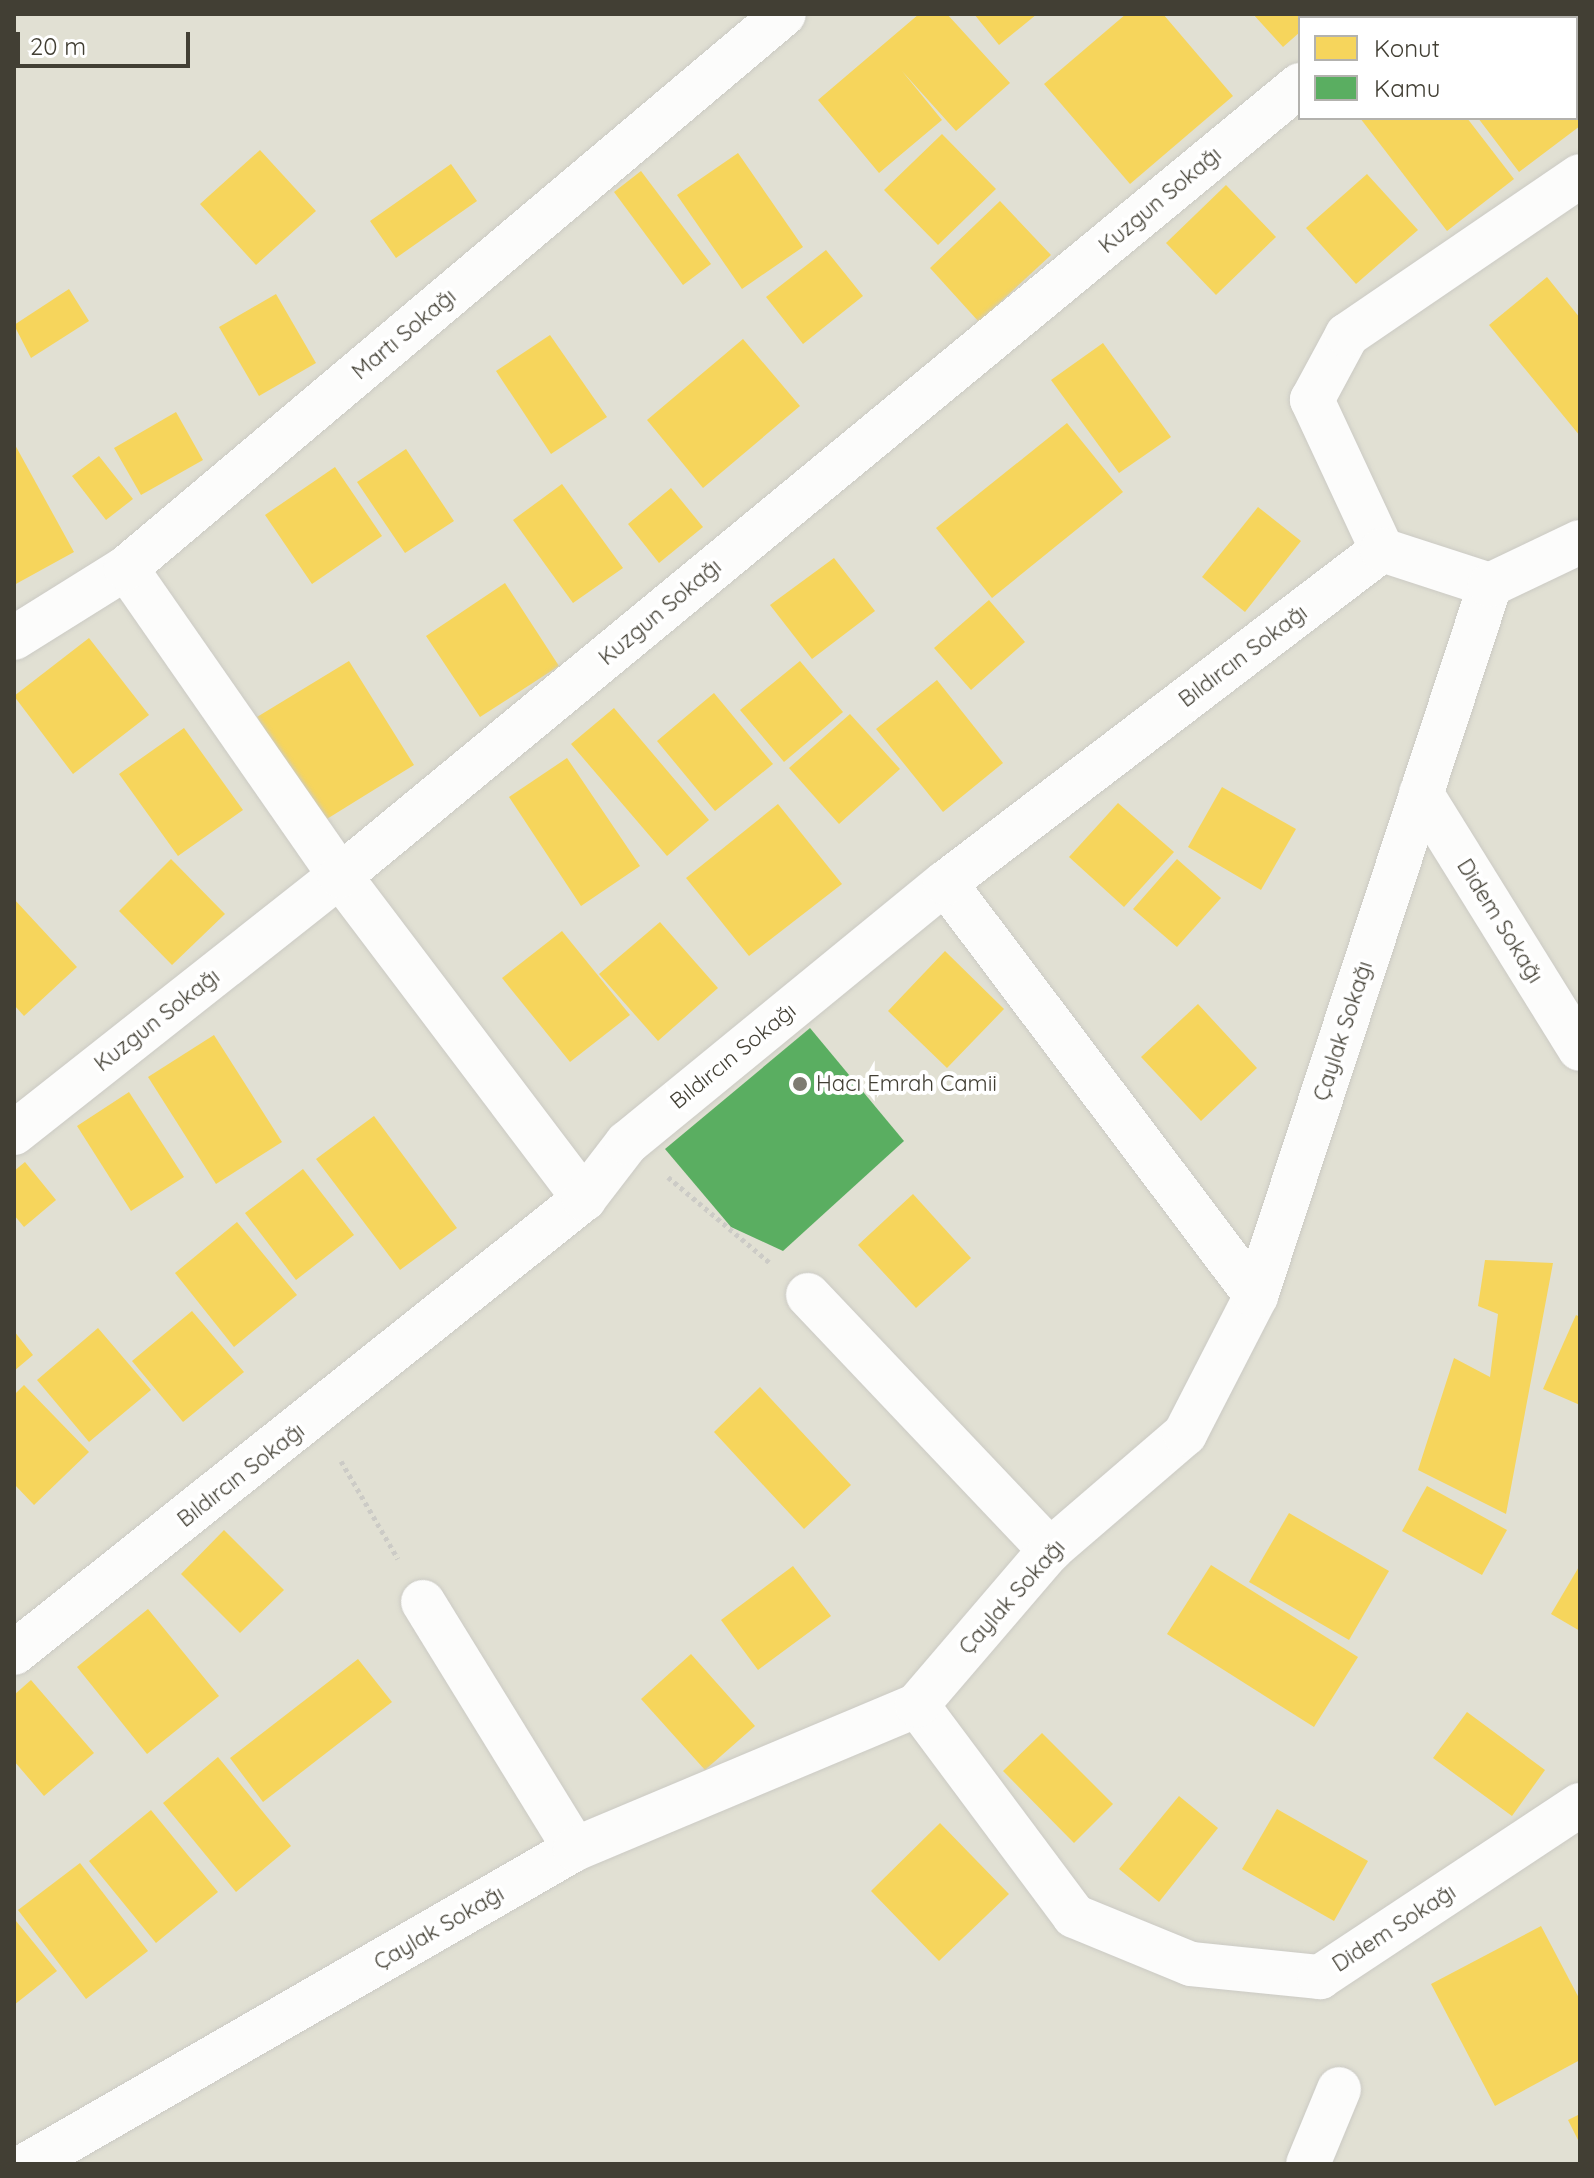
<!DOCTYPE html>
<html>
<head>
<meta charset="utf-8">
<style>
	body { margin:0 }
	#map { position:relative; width:1594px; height:2178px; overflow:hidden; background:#eeede6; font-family:Quicksand,sans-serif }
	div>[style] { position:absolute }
	.residential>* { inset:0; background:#e1e0d3 }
	.homes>* { inset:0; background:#f6d55c }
	.public>* { inset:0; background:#5aae61 }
	.path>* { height:5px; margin-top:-2.5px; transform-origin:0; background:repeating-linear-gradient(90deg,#cccbc6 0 4px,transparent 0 8px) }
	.roads { filter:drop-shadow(0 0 2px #cbcac4) drop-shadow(0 0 2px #cbcac4) }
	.street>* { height:44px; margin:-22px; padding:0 22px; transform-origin:22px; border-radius:22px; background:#fcfcfb }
	.dots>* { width:22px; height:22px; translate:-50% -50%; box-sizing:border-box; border:4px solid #fff; border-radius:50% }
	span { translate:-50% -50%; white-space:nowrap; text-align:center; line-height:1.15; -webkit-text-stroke:8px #fff; paint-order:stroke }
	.street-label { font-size:22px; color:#423f34 }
	.poi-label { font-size:22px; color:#423f34 }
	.left { translate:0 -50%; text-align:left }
	.frame { position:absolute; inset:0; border:16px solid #423f34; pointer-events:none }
	.legend { position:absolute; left:1298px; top:16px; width:280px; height:104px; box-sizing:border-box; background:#fff; border:2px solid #b3b2ae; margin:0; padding:10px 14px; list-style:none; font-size:24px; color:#423f34 }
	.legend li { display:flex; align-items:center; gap:16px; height:40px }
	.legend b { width:40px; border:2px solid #b3b2ae }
	.scale { position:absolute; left:16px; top:32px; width:174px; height:36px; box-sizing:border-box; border:4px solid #423f34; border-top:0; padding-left:10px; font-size:24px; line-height:28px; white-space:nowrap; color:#423f34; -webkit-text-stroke:6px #fff; paint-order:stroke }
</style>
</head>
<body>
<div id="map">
	<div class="residential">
		<i style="clip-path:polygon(evenodd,14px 14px,1580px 14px,1580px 2164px,14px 2164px,14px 14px,1300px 18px,1576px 18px,1576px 118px,1300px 118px,1300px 18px)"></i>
	</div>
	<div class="homes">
		<i style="clip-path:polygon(919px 14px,947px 14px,1010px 83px,956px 131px,902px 71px,942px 120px,879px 173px,818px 100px)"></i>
		<i style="clip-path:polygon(974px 14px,1037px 14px,999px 45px)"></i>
		<i style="clip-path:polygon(1126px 14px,1163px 14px,1233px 96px,1130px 184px,1044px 84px)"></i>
		<i style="clip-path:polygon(1253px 14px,1320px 14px,1300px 18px,1300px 32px,1283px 47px)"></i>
		<i style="clip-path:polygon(1580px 28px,1580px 75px,1576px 68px)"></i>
		<i style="clip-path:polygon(1576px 104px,1580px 126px,1519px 172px,1478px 118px,1576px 118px)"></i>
		<i style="clip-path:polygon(1360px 118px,1467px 118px,1514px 179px,1447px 231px)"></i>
		<i style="clip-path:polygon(942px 134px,996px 189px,938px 245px,884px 190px)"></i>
		<i style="clip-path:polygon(260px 150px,316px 211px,256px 265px,200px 204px)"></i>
		<i style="clip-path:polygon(738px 153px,803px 247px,742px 289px,677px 195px)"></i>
		<i style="clip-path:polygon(451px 164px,477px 201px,396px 258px,370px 221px)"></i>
		<i style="clip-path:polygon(641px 171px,711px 264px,683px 285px,614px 192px)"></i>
		<i style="clip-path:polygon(1367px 174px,1418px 230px,1356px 284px,1306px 228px)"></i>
		<i style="clip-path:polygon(1226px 185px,1276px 237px,1216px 295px,1166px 243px)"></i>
		<i style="clip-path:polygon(1000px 201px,1051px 255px,979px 322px,930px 268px)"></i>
		<i style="clip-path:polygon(826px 250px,863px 296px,803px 344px,766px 297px)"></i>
		<i style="clip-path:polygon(1547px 277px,1580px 318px,1580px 436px,1489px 325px)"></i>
		<i style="clip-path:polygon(69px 289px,89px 321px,31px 358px,14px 325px)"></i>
		<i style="clip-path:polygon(276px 294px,316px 363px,259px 396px,219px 327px)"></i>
		<i style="clip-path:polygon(550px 335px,607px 417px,551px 454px,496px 371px)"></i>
		<i style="clip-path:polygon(743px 339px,800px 406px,703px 488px,647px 420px)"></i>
		<i style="clip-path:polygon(1103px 343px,1171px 437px,1119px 473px,1051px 380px)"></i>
		<i style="clip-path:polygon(176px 412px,203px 460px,141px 495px,114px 448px)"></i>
		<i style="clip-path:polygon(1067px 423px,1123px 492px,992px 598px,936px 528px)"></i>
		<i style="clip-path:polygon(14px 443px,74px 552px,14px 585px)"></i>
		<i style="clip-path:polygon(406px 449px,454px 521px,405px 553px,357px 482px)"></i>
		<i style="clip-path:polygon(99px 456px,133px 499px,106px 520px,72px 476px)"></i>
		<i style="clip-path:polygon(335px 467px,382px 536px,312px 584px,265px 515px)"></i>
		<i style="clip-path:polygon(562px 484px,623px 568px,573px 603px,513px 520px)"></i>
		<i style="clip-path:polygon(671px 488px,703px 527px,659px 563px,628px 524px)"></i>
		<i style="clip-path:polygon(1258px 507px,1301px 541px,1245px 612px,1202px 577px)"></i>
		<i style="clip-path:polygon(834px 558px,875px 611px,812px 659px,770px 605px)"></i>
		<i style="clip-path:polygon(505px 583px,559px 666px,480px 717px,426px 636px)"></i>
		<i style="clip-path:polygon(989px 600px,1025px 642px,971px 690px,934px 648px)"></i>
		<i style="clip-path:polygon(89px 638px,149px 715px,73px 774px,14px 696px)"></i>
		<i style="clip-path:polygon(349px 661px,414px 765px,322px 822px,257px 717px)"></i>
		<i style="clip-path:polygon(800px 661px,843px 712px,784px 762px,740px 710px)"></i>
		<i style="clip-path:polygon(937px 680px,1003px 763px,943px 812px,876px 729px)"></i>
		<i style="clip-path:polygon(714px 693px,773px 764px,715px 811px,657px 741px)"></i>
		<i style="clip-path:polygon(614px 708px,709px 820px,667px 856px,571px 744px)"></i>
		<i style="clip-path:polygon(850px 714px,900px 769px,839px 824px,789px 768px)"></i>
		<i style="clip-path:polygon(184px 728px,243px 810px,178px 856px,119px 774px)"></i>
		<i style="clip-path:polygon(567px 758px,640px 866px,581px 906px,509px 797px)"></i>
		<i style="clip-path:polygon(1222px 787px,1296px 829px,1261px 890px,1188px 847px)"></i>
		<i style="clip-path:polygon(1118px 803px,1174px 852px,1124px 907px,1069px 857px)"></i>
		<i style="clip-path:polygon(778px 804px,842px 884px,749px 956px,686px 878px)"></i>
		<i style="clip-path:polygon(171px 859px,225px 914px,172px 965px,119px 911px)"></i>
		<i style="clip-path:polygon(1177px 859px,1221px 898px,1177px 947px,1133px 909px)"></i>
		<i style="clip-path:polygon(14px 899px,77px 967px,24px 1016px,14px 1005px)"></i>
		<i style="clip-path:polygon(660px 922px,718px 988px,658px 1041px,599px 974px)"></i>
		<i style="clip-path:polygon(562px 931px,630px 1015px,570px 1062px,502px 978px)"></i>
		<i style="clip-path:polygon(945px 951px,1004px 1009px,947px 1068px,888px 1011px)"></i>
		<i style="clip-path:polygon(1198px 1004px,1257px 1068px,1201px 1121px,1141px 1057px)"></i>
		<i style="clip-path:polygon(214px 1035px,282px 1142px,216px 1184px,148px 1077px)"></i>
		<i style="clip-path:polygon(129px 1092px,184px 1177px,131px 1211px,77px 1126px)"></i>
		<i style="clip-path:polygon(374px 1116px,457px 1228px,400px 1270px,316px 1159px)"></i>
		<i style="clip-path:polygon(25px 1162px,56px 1200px,24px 1227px,14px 1215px,14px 1171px)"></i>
		<i style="clip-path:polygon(303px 1169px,354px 1235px,296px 1280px,245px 1213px)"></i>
		<i style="clip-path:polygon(913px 1194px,971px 1258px,916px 1308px,858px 1245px)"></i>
		<i style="clip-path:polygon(237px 1222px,297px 1295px,234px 1347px,175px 1273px)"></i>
		<i style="clip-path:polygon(1485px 1260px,1553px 1263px,1506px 1514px,1418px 1470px,1454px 1358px,1490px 1377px,1498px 1314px,1478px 1306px)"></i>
		<i style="clip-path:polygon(192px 1311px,244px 1372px,183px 1422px,132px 1361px)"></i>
		<i style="clip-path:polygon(1576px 1315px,1580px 1317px,1580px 1405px,1543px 1389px)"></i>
		<i style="clip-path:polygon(98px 1328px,151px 1390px,89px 1442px,37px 1380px)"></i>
		<i style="clip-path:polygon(14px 1331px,33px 1355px,14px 1371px)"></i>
		<i style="clip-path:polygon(24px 1385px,89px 1452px,34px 1505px,14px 1484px,14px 1395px)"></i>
		<i style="clip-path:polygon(760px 1387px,851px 1485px,804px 1529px,714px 1432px)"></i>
		<i style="clip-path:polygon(1427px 1486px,1507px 1530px,1482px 1575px,1402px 1531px)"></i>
		<i style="clip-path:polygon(1289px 1513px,1389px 1571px,1349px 1640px,1249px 1582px)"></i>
		<i style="clip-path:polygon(224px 1530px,284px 1590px,240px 1633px,181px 1574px)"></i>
		<i style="clip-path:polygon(1211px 1565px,1358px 1657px,1314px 1727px,1167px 1634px)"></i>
		<i style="clip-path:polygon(1580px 1565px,1580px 1631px,1551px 1614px)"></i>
		<i style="clip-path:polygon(793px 1566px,831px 1616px,758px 1670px,721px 1620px)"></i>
		<i style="clip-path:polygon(148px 1609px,219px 1696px,147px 1754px,77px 1667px)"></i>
		<i style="clip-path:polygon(691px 1654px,755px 1726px,705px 1770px,641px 1699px)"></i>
		<i style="clip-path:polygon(358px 1659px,392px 1702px,263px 1802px,230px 1758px)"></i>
		<i style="clip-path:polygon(31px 1680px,94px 1753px,44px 1796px,14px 1761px,14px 1695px)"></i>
		<i style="clip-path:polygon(1467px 1712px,1545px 1770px,1512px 1816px,1433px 1758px)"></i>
		<i style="clip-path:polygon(1042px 1733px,1113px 1804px,1074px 1843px,1003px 1771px)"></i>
		<i style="clip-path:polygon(218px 1757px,291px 1846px,236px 1892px,163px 1803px)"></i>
		<i style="clip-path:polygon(1179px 1796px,1218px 1828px,1159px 1902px,1119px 1869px)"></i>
		<i style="clip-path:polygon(1277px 1809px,1368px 1861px,1334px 1921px,1242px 1869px)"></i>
		<i style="clip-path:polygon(151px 1810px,218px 1892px,156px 1943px,89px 1861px)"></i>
		<i style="clip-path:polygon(940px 1823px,1009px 1894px,939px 1961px,871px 1891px)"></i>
		<i style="clip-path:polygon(80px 1863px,148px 1951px,86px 1999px,18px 1910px)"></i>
		<i style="clip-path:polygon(16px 1921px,57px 1971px,14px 2005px,14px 1922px)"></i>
		<i style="clip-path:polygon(1541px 1926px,1580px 2000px,1580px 2060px,1495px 2106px,1431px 1984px)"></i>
		<i style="clip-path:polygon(1580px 2114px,1580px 2144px,1568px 2120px)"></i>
	</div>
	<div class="public">
		<i style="clip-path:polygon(810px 1028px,904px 1141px,783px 1251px,731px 1227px,665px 1149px)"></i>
	</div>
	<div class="path">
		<i style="left:668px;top:1177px;width:133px;rotate:40.1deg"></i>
		<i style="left:341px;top:1461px;width:113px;rotate:59.8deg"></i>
	</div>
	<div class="roads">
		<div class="street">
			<i style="left:1390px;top:18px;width:8px;rotate:-30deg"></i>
			<i style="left:1382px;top:550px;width:166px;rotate:-115deg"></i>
			<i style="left:1312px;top:400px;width:74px;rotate:-61.7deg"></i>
			<i style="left:1347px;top:335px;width:282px;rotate:-34.3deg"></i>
			<i style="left:126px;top:568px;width:375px;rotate:55.2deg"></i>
			<i style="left:340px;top:876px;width:405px;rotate:52.9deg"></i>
			<i style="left:14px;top:638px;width:132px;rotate:-32deg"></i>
			<i style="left:126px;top:568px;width:860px;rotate:-40.1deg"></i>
			<i style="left:1421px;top:793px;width:301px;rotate:58.2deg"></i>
			<i style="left:945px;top:883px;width:517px;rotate:53.02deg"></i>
			<i style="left:14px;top:1133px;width:415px;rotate:-38.3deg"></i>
			<i style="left:340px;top:876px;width:1244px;rotate:-39.49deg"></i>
			<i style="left:808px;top:1295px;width:352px;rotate:46.5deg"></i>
			<i style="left:423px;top:1602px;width:290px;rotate:58.4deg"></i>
			<i style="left:14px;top:1653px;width:729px;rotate:-38.54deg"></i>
			<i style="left:584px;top:1199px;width:71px;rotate:-52.5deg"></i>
			<i style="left:627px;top:1143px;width:411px;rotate:-39.3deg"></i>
			<i style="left:945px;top:883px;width:549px;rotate:-37.31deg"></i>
			<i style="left:1382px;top:550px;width:114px;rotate:18deg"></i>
			<i style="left:917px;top:1705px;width:263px;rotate:53.3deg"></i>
			<i style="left:1074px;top:1916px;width:126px;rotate:22.3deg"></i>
			<i style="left:1191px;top:1964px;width:130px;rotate:5.8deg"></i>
			<i style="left:1320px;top:1977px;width:312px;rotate:-33.5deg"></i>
			<i style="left:28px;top:2164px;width:631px;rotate:-29.94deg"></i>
			<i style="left:575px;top:1849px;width:371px;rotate:-22.8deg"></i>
			<i style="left:917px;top:1705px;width:204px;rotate:-49.4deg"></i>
			<i style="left:1050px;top:1550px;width:178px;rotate:-40.7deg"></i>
			<i style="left:1185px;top:1434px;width:155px;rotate:-62.8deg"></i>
			<i style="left:1256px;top:1296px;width:749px;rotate:-71.78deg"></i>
			<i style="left:1490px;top:585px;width:100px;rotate:-25.5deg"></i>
			<i style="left:1308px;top:2164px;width:81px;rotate:-67.5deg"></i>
		</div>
	</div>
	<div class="dots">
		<i style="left:800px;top:1084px;background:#7e7c72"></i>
	</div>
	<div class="street-label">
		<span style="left:1160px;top:200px;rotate:-40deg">Kuzgun Sokağı</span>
		<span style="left:404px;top:334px;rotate:-40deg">Martı Sokağı</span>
		<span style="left:660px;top:612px;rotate:-40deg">Kuzgun Sokağı</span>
		<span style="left:1243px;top:656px;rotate:-37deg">Bıldırcın Sokağı</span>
		<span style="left:1500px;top:921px;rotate:58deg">Didem Sokağı</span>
		<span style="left:157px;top:1020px;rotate:-38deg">Kuzgun Sokağı</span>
		<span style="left:1343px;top:1031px;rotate:-72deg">Çaylak Sokağı</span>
		<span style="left:733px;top:1056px;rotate:-39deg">Bıldırcın Sokağı</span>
		<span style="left:241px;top:1475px;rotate:-38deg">Bıldırcın Sokağı</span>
		<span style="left:1012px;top:1597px;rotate:-48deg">Çaylak Sokağı</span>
		<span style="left:439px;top:1928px;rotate:-30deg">Çaylak Sokağı</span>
		<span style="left:1394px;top:1928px;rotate:-33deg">Didem Sokağı</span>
	</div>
	<div class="poi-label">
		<span class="left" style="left:816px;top:1084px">Hacı Emrah Camii</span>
	</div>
	<div class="frame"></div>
	<ul class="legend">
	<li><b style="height:22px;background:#f6d55c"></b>Konut</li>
	<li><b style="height:22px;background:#5aae61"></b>Kamu</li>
	</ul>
	<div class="scale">20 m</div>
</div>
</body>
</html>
